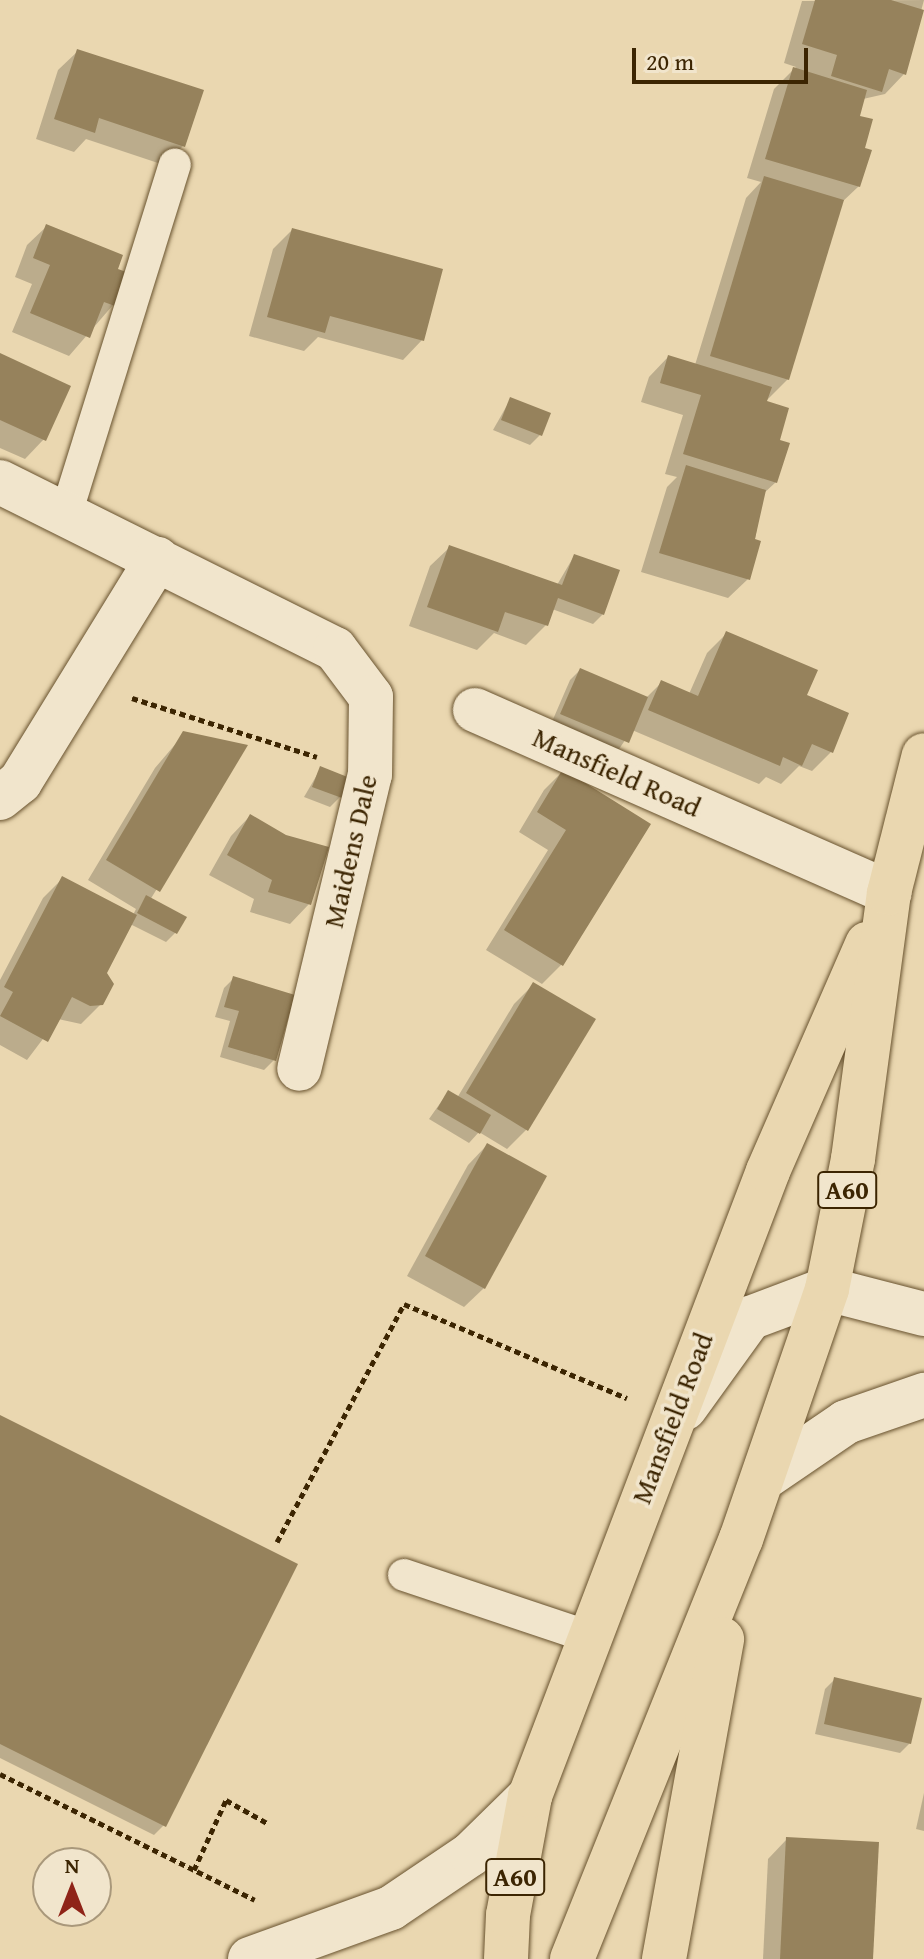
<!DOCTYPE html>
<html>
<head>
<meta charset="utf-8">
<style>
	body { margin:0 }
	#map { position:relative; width:924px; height:1959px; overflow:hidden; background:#ead7b0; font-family:"Gentium Book Plus",serif }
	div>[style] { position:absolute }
	.shadow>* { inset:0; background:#0003 }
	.building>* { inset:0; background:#96825c }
	.path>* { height:5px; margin-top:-2.5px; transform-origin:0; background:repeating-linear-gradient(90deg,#3c2502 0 6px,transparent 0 10px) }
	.roads { filter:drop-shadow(0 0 2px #68522e) drop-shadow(0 0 2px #68522e) }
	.service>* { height:32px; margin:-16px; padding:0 16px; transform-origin:16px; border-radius:16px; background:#f1e5cc }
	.minor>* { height:44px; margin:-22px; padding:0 22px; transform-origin:22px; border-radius:22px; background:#f1e5cc }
	.tertiary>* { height:44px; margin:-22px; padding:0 22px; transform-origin:22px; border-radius:22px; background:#f1e5cc }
	.secondary>* { height:44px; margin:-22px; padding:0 22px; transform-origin:22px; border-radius:22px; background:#f1e5cc }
	.trunk>* { height:44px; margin:-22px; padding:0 22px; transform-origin:22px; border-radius:22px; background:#ead7b0 }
	span { translate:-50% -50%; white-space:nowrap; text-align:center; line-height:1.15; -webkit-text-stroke:7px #f1e5cc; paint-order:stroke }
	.shield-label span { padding:2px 6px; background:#f1e5cc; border:2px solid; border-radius:6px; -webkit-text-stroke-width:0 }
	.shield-label { font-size:26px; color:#3c2502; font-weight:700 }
	.street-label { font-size:28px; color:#3c2502 }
	.north { position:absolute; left:32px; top:1847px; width:80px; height:80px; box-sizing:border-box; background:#f1e5cc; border:2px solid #a9987b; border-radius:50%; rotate:0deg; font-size:22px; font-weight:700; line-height:32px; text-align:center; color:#3c2502 }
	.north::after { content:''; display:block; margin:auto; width:28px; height:36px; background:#8f2418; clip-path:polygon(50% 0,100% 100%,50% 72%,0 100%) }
	.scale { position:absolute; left:632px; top:48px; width:176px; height:36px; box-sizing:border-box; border:4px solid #3c2502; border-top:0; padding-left:10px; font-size:24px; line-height:28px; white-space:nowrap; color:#3c2502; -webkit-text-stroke:6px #f1e5cc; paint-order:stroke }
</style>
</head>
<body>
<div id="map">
	<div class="shadow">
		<i style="clip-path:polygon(924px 0,904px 74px,885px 94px,863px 99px,857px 117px,862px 149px,859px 186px,840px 204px,788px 379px,764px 403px,777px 441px,776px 482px,763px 494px,748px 579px,728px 598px,641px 572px,667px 487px,677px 477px,665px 474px,683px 415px,641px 402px,649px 377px,668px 357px,695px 365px,746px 198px,761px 182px,747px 178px,774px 89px,796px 67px,784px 63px,802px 1px)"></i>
		<i style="clip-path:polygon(78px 51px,183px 146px,164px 165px,86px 139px,74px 152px,36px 139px,58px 70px)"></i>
		<i style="clip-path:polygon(47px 226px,115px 270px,113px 305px,69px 356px,12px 332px,32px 284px,15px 277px,27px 245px)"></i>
		<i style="clip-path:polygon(292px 230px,422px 340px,403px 360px,318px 337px,304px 351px,249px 336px,273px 249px)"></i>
		<i style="clip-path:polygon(0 355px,44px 439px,25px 459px,0 448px)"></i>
		<i style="clip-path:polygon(510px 400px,540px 435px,530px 445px,493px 430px)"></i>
		<i style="clip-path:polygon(450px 547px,557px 585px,574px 556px,603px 614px,593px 624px,552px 609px,546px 625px,526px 645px,494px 633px,477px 650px,409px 626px,430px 566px)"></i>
		<i style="clip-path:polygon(726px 634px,804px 696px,831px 752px,812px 771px,799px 766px,781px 784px,766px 777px,759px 784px,632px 730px,617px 752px,551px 724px,570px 680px,580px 670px,646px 698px,661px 683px,689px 694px,707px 653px)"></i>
		<i style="clip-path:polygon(184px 734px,245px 747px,150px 900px,176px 932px,166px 942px,130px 924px,105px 973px,101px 1004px,81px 1024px,58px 1019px,27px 1060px,0 1045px,0 980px,43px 898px,63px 878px,133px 915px,136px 909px,88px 880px,155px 768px)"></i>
		<i style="clip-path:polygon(321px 768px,340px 797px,330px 807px,304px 797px)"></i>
		<i style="clip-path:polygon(563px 771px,648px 824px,561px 965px,542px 984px,486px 950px,548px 850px,519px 832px,544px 790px)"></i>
		<i style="clip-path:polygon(250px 816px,309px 904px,290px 924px,250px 912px,254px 899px,209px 875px,231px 836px)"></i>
		<i style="clip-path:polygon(234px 978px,274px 1060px,264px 1070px,220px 1057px,230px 1021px,215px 1017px,224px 988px)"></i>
		<i style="clip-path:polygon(534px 984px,526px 1130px,507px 1149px,479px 1132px,469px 1143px,429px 1119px,448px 1092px,457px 1098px,514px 1004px)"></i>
		<i style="clip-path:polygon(487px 1145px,484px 1288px,464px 1307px,407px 1276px,468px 1165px)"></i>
		<i style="clip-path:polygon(0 1417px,164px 1825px,154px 1835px,0 1758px)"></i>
		<i style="clip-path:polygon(835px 1679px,910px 1743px,900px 1753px,815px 1734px,825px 1689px)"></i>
		<i style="clip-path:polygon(924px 1793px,924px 1831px,916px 1829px)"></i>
		<i style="clip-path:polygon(787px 1839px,871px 1959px,763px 1959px,768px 1859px)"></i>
	</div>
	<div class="building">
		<i style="clip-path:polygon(815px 0,891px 0,924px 10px,906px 75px,889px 69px,882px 92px,831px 76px,837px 55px,802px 44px)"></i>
		<i style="clip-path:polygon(77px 49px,204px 90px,185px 147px,99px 118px,95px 133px,54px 119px)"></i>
		<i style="clip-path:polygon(793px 67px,867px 90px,860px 116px,873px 119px,865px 148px,872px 150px,860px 187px,765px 159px)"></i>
		<i style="clip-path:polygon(764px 176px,844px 200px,789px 380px,710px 356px)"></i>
		<i style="clip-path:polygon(46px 224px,123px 255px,118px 269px,129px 273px,115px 306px,104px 302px,90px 338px,30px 313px,50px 265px,33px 258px)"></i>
		<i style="clip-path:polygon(292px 228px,443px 269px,424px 341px,330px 316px,325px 333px,267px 317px)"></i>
		<i style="clip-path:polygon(0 353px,71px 386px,46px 441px,0 420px)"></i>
		<i style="clip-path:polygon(668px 355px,772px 387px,767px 401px,789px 408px,780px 440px,790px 443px,777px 483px,683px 454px,701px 395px,660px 383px)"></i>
		<i style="clip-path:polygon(510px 397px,551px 413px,542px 436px,501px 420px)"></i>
		<i style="clip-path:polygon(686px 465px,766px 490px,755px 539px,761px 541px,750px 580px,659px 553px)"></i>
		<i style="clip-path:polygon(449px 545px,562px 585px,574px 554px,620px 570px,604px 615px,558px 598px,548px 626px,505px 612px,498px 632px,427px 607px)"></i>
		<i style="clip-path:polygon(726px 631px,818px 670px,807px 695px,849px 713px,833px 753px,812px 744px,802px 766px,783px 757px,780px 766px,648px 710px,661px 680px,698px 696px)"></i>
		<i style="clip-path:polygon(580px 668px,648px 697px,629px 743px,560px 714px)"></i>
		<i style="clip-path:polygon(183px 731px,248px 745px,160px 892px,106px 860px)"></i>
		<i style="clip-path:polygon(320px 766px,350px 778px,342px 798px,312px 787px)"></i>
		<i style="clip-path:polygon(563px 769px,651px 824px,563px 966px,504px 930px,566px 830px,537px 812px)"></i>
		<i style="clip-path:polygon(250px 814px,286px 835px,329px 847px,311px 905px,268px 892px,272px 880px,227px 855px)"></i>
		<i style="clip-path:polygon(62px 876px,137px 915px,107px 973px,114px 984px,103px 1005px,90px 1006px,72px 997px,48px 1042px,0 1016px,13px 992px,4px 987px)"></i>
		<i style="clip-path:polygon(146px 895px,187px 917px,177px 934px,137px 913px)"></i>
		<i style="clip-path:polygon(233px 976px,295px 995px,276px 1061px,228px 1047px,239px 1011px,224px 1007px)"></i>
		<i style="clip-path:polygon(533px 982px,596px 1019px,528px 1131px,466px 1093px)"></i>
		<i style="clip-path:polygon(448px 1090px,491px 1115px,480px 1134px,437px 1109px)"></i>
		<i style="clip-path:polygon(487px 1143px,547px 1176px,485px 1289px,425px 1256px)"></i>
		<i style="clip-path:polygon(0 1415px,298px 1564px,166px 1827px,0 1744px)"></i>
		<i style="clip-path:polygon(834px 1677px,922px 1698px,911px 1744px,824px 1724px)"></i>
		<i style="clip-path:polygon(786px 1837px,879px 1842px,873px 1959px,780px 1959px)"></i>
	</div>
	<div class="path">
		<i style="left:132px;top:698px;width:194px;rotate:17.7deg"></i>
		<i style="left:277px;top:1542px;width:270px;rotate:-61.9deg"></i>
		<i style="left:404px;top:1304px;width:242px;rotate:22.9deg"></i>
		<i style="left:0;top:1774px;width:284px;rotate:26.3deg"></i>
		<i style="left:194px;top:1870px;width:77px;rotate:-65.4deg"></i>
		<i style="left:226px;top:1800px;width:47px;rotate:29.3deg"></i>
	</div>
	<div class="roads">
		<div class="service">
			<i style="left:66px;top:514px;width:366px;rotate:-72.7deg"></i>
			<i style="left:404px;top:1575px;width:195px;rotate:18.5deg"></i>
		</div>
		<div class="minor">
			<i style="left:0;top:482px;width:374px;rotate:26.5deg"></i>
			<i style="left:335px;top:649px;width:60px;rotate:53.1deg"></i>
			<i style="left:371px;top:697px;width:77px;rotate:90.7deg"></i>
			<i style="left:370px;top:774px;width:303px;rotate:103.5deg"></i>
			<i style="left:475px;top:710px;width:453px;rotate:23.8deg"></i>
			<i style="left:0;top:798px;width:26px;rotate:-39deg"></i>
			<i style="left:20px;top:782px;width:262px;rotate:-58.4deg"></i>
		</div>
		<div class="tertiary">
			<i style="left:685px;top:1408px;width:111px;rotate:-54.2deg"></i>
			<i style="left:750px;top:1318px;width:82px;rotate:-20.6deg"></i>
			<i style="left:827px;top:1289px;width:100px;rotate:14.5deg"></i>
			<i style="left:764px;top:1478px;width:99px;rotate:-34.3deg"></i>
			<i style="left:846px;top:1422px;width:83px;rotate:-19.1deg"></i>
		</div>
		<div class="secondary">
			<i style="left:250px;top:1959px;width:150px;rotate:-19.9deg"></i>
			<i style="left:391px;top:1908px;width:97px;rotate:-34deg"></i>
			<i style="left:471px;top:1854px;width:83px;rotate:-44.5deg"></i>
		</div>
		<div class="trunk">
			<i style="left:506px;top:1959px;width:44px;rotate:-87.4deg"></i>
			<i style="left:508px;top:1915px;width:121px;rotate:-79.5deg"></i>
			<i style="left:530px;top:1796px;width:669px;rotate:-69.15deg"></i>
			<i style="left:768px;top:1171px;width:248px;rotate:-66.4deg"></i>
			<i style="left:572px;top:1959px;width:453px;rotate:-68.1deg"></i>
			<i style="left:741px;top:1539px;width:264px;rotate:-71deg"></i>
			<i style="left:827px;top:1289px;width:133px;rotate:-78.7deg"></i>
			<i style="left:853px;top:1159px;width:268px;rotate:-82.3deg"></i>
			<i style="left:889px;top:893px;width:142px;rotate:-75.8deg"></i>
			<i style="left:664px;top:1959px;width:325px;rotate:-79.7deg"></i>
		</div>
	</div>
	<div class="shield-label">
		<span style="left:847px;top:1190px">A60</span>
		<span style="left:515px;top:1877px">A60</span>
	</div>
	<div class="street-label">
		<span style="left:617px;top:772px;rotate:24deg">Mansfield Road</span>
		<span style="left:350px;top:851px;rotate:-77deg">Maidens Dale</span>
		<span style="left:672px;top:1418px;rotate:-69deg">Mansfield Road</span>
	</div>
	<div class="north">N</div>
	<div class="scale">20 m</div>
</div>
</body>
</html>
